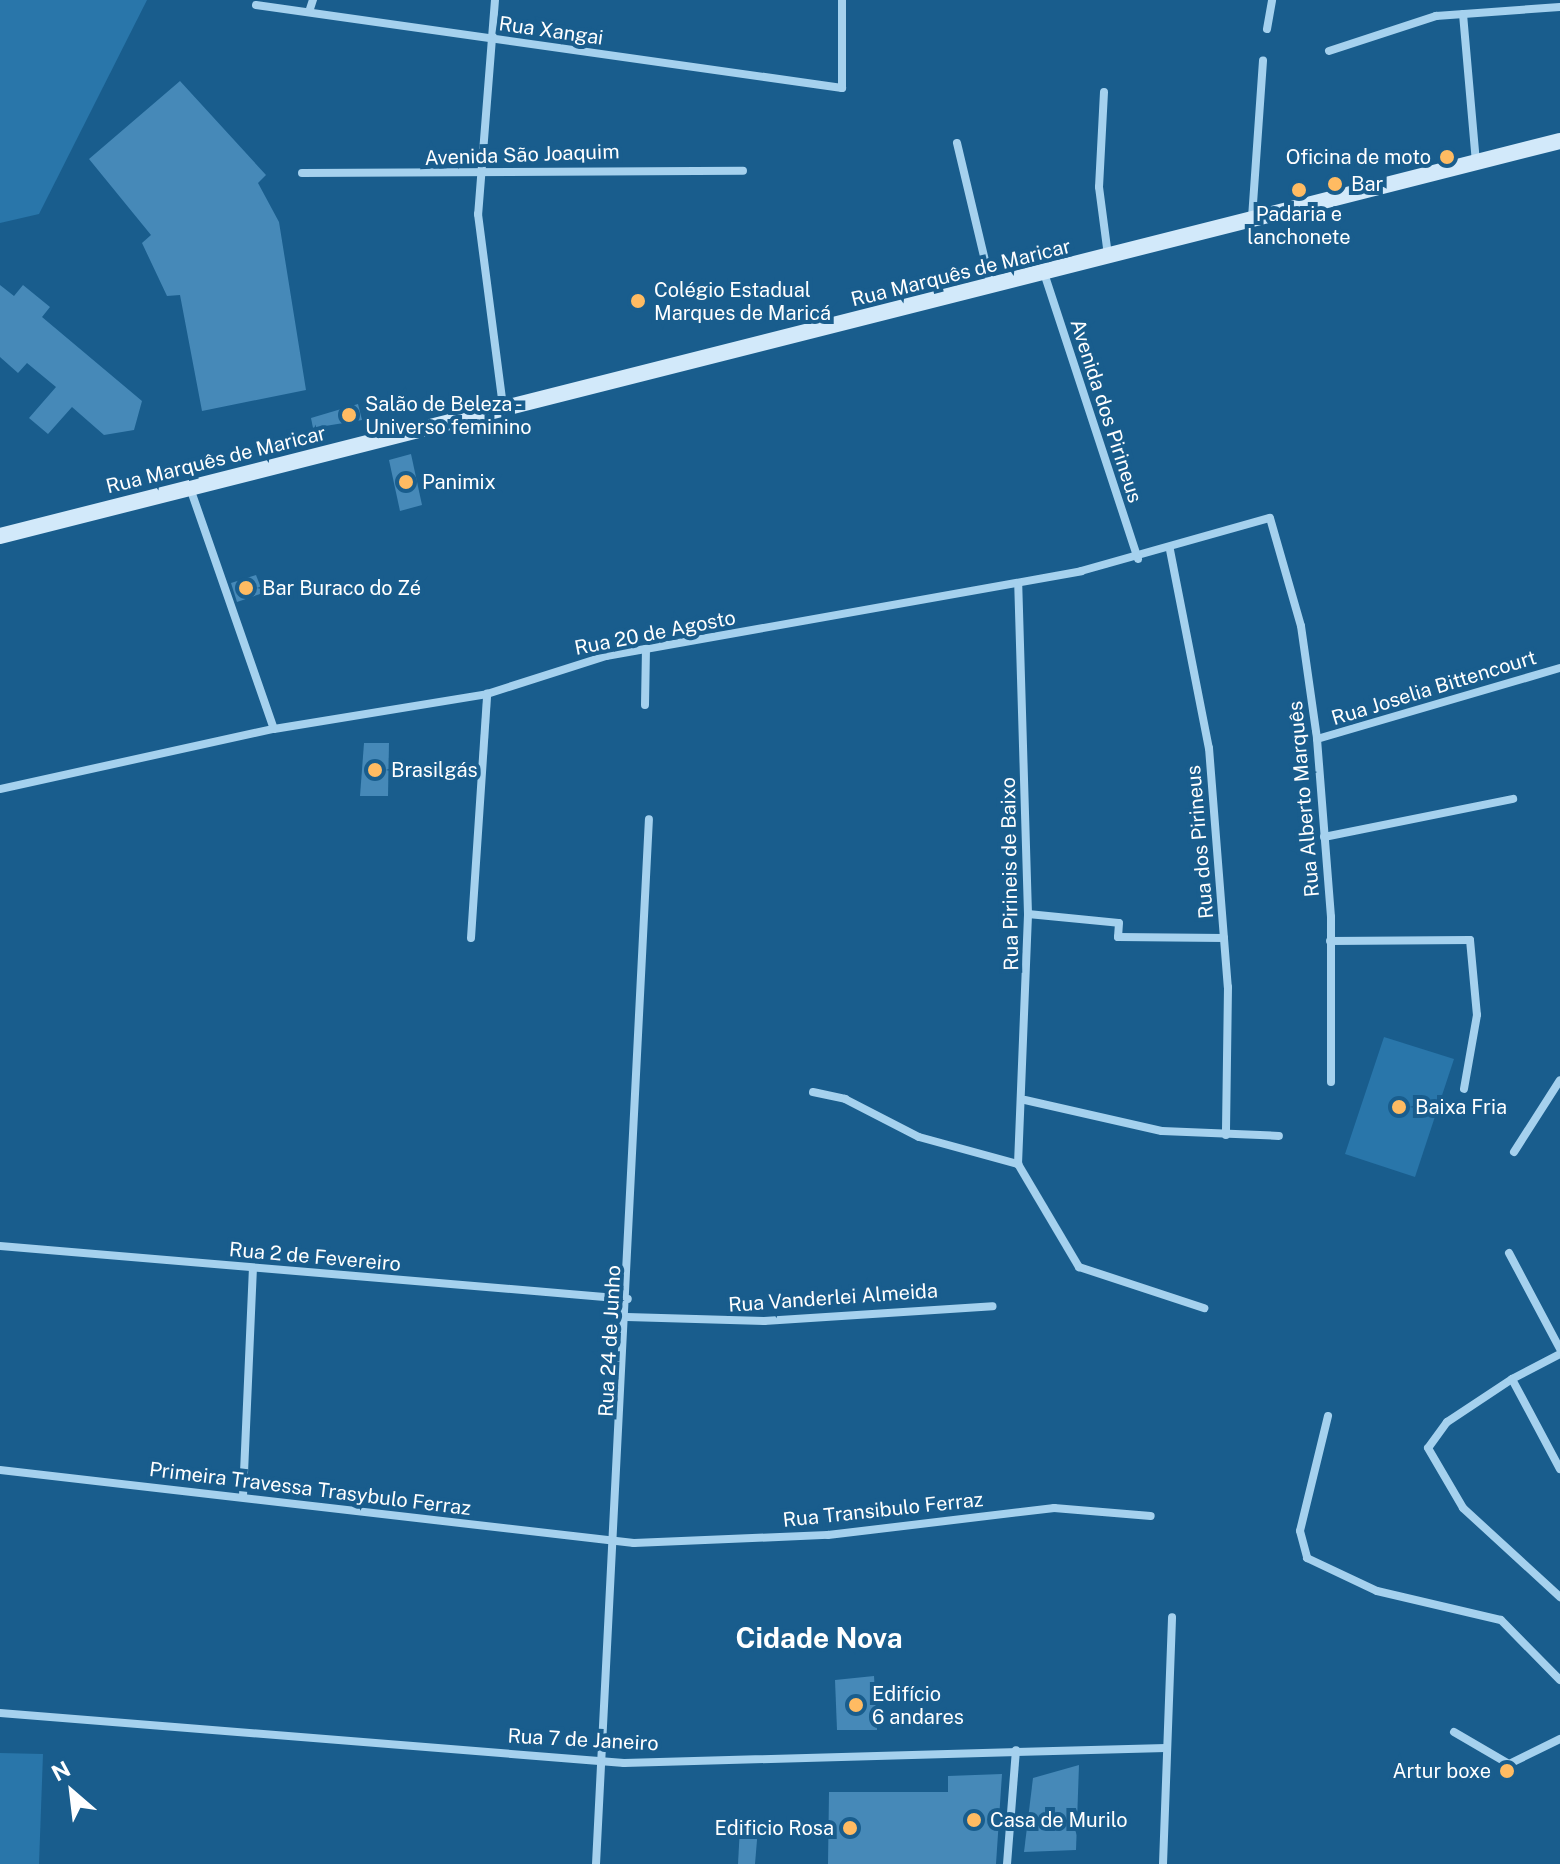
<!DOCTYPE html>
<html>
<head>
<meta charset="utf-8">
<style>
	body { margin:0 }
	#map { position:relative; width:1560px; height:1864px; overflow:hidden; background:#195d8d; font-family:"Public Sans",sans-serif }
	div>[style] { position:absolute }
	.green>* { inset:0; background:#2976aa }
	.building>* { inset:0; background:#4689b8 }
	.minor>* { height:8px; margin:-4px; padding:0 4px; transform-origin:4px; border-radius:4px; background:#a5d1ee }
	.secondary>* { height:16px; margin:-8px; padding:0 8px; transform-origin:8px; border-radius:8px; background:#d2e9fa }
	.dots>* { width:22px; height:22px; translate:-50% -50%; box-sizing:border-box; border:4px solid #195d8d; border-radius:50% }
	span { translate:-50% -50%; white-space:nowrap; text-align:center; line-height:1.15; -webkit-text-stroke:8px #195d8d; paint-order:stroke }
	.street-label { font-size:20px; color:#fff }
	.poi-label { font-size:20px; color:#fff }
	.right { translate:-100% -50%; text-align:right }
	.left { translate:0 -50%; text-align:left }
	.district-label { font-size:28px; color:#fff; font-weight:700 }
	.north { position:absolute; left:32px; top:1752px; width:80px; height:80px; -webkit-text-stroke:6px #195d8d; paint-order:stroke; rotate:332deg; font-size:22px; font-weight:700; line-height:32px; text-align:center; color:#fff }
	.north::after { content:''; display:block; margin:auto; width:28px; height:36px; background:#fff; clip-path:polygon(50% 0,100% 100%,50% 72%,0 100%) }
</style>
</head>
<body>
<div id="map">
	<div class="green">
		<i style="clip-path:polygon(0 0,147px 0,39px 214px,0 223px)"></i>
		<i style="clip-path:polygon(1384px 1037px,1454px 1059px,1415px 1177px,1345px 1154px)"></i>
		<i style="clip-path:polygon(0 1753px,43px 1754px,39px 1864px,0 1864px)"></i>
	</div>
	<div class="building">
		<i style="clip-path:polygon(180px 81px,266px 175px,258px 183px,279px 222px,306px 390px,202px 411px,180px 295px,167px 296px,142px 243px,151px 235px,89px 159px)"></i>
		<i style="clip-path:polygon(0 285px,14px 296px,23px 285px,50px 307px,42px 317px,142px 401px,134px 430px,104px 435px,72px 407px,48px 434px,29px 418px,56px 387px,27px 363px,18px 373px,0 357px)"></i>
		<i style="clip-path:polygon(358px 404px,362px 420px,313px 428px,311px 418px)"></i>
		<i style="clip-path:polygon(411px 454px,422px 505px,400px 511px,389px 460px)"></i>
		<i style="clip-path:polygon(256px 575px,263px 593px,237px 602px,231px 583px)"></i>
		<i style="clip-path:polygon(364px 743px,389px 743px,388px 796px,360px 796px)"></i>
		<i style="clip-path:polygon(874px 1676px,877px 1730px,837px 1730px,835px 1680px)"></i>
		<i style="clip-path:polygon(1079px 1765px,1076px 1850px,1024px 1852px,1033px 1778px)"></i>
		<i style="clip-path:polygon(1002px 1774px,996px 1864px,828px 1864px,829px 1792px,948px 1792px,948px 1776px)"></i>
		<i style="clip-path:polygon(740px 1827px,758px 1828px,755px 1864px,738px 1864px)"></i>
	</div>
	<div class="minor">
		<i style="left:495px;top:0;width:215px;rotate:94.5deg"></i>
		<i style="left:478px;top:214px;width:195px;rotate:82.6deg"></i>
		<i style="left:256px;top:5px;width:592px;rotate:8.06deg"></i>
		<i style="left:842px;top:88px;width:88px;rotate:-90deg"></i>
		<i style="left:309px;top:12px;width:13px;rotate:-72deg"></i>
		<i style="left:1463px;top:14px;width:150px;rotate:85deg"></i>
		<i style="left:1267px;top:29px;width:29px;rotate:-80deg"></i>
		<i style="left:1329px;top:51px;width:113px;rotate:-18.1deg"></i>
		<i style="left:1436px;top:16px;width:124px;rotate:-4.2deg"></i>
		<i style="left:1104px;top:92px;width:95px;rotate:93deg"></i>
		<i style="left:1099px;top:187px;width:69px;rotate:82.5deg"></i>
		<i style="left:957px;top:143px;width:147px;rotate:76.6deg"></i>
		<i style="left:302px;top:173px;width:441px;rotate:-0.3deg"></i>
		<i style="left:1252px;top:218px;width:158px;rotate:-86deg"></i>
		<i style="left:1044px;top:273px;width:301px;rotate:71.8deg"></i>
		<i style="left:190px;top:488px;width:255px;rotate:70.8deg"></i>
		<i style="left:1170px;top:550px;width:202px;rotate:78.9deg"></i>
		<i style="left:1209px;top:748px;width:240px;rotate:85.5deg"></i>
		<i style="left:1228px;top:987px;width:148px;rotate:90.8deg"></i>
		<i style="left:645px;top:705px;width:56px;rotate:-89deg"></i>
		<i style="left:1317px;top:739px;width:253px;rotate:-16.3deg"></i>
		<i style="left:0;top:789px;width:280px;rotate:-12.4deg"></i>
		<i style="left:274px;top:729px;width:216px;rotate:-9.3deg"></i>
		<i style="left:487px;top:694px;width:125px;rotate:-17.7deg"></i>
		<i style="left:606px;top:656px;width:483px;rotate:-10.1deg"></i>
		<i style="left:1081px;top:571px;width:196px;rotate:-15.7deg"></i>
		<i style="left:1270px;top:518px;width:112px;rotate:74deg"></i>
		<i style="left:1301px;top:626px;width:114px;rotate:81.9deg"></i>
		<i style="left:1317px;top:739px;width:179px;rotate:85.5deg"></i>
		<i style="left:1331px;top:917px;width:165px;rotate:90deg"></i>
		<i style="left:1324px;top:837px;width:193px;rotate:-11.4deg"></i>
		<i style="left:1028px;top:914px;width:91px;rotate:5.6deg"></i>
		<i style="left:1119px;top:923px;width:14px;rotate:94deg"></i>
		<i style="left:1118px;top:937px;width:106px;rotate:0.5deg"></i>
		<i style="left:471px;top:938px;width:245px;rotate:-86.2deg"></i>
		<i style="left:1330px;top:941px;width:140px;rotate:-0.4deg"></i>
		<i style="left:1470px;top:940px;width:75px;rotate:84.7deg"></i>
		<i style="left:1477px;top:1015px;width:75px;rotate:100deg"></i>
		<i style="left:813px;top:1092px;width:33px;rotate:12deg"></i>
		<i style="left:845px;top:1099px;width:83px;rotate:27.2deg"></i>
		<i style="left:919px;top:1137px;width:103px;rotate:15.3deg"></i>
		<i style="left:1025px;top:1100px;width:140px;rotate:12.8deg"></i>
		<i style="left:1162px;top:1131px;width:117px;rotate:2.4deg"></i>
		<i style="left:1514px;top:1152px;width:85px;rotate:-57.4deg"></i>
		<i style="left:1018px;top:1164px;width:250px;rotate:-87.7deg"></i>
		<i style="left:1028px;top:914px;width:331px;rotate:-91.7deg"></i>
		<i style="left:1018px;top:1164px;width:120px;rotate:59.4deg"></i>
		<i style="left:1079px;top:1267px;width:132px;rotate:18.2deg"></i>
		<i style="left:0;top:1246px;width:630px;rotate:4.82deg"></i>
		<i style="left:1509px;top:1253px;width:109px;rotate:62deg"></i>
		<i style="left:627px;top:1317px;width:137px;rotate:1.7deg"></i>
		<i style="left:764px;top:1321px;width:229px;rotate:-3.7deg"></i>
		<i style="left:1512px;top:1379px;width:54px;rotate:-27.5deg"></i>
		<i style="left:1328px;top:1416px;width:118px;rotate:103.7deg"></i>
		<i style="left:1300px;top:1531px;width:28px;rotate:75deg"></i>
		<i style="left:1307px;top:1558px;width:77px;rotate:25.2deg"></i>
		<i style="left:1377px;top:1591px;width:127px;rotate:13.2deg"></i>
		<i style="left:1501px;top:1620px;width:84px;rotate:45.5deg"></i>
		<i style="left:1560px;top:1469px;width:102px;rotate:-118.1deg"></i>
		<i style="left:1512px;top:1379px;width:78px;rotate:146.5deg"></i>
		<i style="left:1447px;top:1422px;width:32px;rotate:126deg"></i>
		<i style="left:1428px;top:1448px;width:69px;rotate:59.7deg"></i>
		<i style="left:1463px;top:1508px;width:132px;rotate:42.5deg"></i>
		<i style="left:0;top:1470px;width:638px;rotate:6.57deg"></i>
		<i style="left:634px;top:1543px;width:194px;rotate:-2.4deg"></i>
		<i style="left:828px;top:1535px;width:228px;rotate:-6.8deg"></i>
		<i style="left:1054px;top:1508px;width:97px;rotate:4.7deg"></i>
		<i style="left:243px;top:1496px;width:228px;rotate:-87.5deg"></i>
		<i style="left:0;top:1713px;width:626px;rotate:4.58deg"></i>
		<i style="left:624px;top:1763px;width:542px;rotate:-1.59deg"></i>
		<i style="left:1454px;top:1732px;width:64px;rotate:30.2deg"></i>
		<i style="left:1509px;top:1764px;width:57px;rotate:-26.1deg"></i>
		<i style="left:596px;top:1864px;width:1046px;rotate:-87.1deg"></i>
		<i style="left:1007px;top:1864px;width:114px;rotate:-85.5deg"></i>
		<i style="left:1163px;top:1864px;width:247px;rotate:-87.9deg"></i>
	</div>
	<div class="secondary">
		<i style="left:0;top:536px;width:1609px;rotate:-14.21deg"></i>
	</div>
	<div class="dots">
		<i style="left:1447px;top:157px;background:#ffbb62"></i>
		<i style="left:1335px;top:184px;background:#ffbb62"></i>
		<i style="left:1299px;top:190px;background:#ffbb62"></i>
		<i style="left:638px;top:301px;background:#ffbb62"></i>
		<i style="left:349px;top:415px;background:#ffbb62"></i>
		<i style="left:406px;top:482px;background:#ffbb62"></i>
		<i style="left:246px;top:588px;background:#ffbb62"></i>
		<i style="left:375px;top:770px;background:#ffbb62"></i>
		<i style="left:1399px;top:1107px;background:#ffbb62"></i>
		<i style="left:856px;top:1705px;background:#ffbb62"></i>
		<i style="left:1507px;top:1771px;background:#ffbb62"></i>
		<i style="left:974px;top:1820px;background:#ffbb62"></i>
		<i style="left:850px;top:1828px;background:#ffbb62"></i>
	</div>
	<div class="street-label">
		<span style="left:551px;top:31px;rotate:8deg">Rua Xangai</span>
		<span style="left:522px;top:155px;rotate:-2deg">Avenida São Joaquim</span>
		<span style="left:961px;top:273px;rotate:-14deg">Rua Marquês de Maricar</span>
		<span style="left:1106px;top:411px;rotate:72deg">Avenida dos Pirineus</span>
		<span style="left:216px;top:460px;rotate:-14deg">Rua Marquês de Maricar</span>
		<span style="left:655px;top:633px;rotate:-11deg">Rua 20 de Agosto</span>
		<span style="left:1434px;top:688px;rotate:-17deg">Rua Joselia Bittencourt</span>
		<span style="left:1304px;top:799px;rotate:-95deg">Rua Alberto Marquês</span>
		<span style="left:1200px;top:842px;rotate:-95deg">Rua dos Pirineus</span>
		<span style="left:1010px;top:874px;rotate:-91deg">Rua Pirineis de Baixo</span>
		<span style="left:315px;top:1257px;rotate:5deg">Rua 2 de Fevereiro</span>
		<span style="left:833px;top:1298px;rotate:-4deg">Rua Vanderlei Almeida</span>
		<span style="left:610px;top:1341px;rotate:-87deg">Rua 24 de Junho</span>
		<span style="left:310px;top:1489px;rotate:7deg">Primeira Travessa Trasybulo Ferraz</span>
		<span style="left:883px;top:1510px;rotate:-6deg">Rua Transibulo Ferraz</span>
		<span style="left:583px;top:1740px;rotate:3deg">Rua 7 de Janeiro</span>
	</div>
	<div class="poi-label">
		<span class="right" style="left:1431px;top:157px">Oficina de moto</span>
		<span class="left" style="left:1351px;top:184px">Bar</span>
		<span style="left:1299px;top:226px">Padaria e<br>lanchonete</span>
		<span class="left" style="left:654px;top:302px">Colégio Estadual<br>Marques de Maricá</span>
		<span class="left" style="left:365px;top:416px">Salão de Beleza -<br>Universo feminino</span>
		<span class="left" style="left:422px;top:482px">Panimix</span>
		<span class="left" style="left:262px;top:588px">Bar Buraco do Zé</span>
		<span class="left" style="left:391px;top:770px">Brasilgás</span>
		<span class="left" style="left:1415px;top:1107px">Baixa Fria</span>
		<span class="left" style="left:872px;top:1706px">Edifício<br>6 andares</span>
		<span class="right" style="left:1491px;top:1771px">Artur boxe</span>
		<span class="left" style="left:990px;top:1820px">Casa de Murilo</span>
		<span class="right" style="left:834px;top:1828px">Edificio Rosa</span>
	</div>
	<div class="district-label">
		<span style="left:819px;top:1638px">Cidade Nova</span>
	</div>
	<div class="north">N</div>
</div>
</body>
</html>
